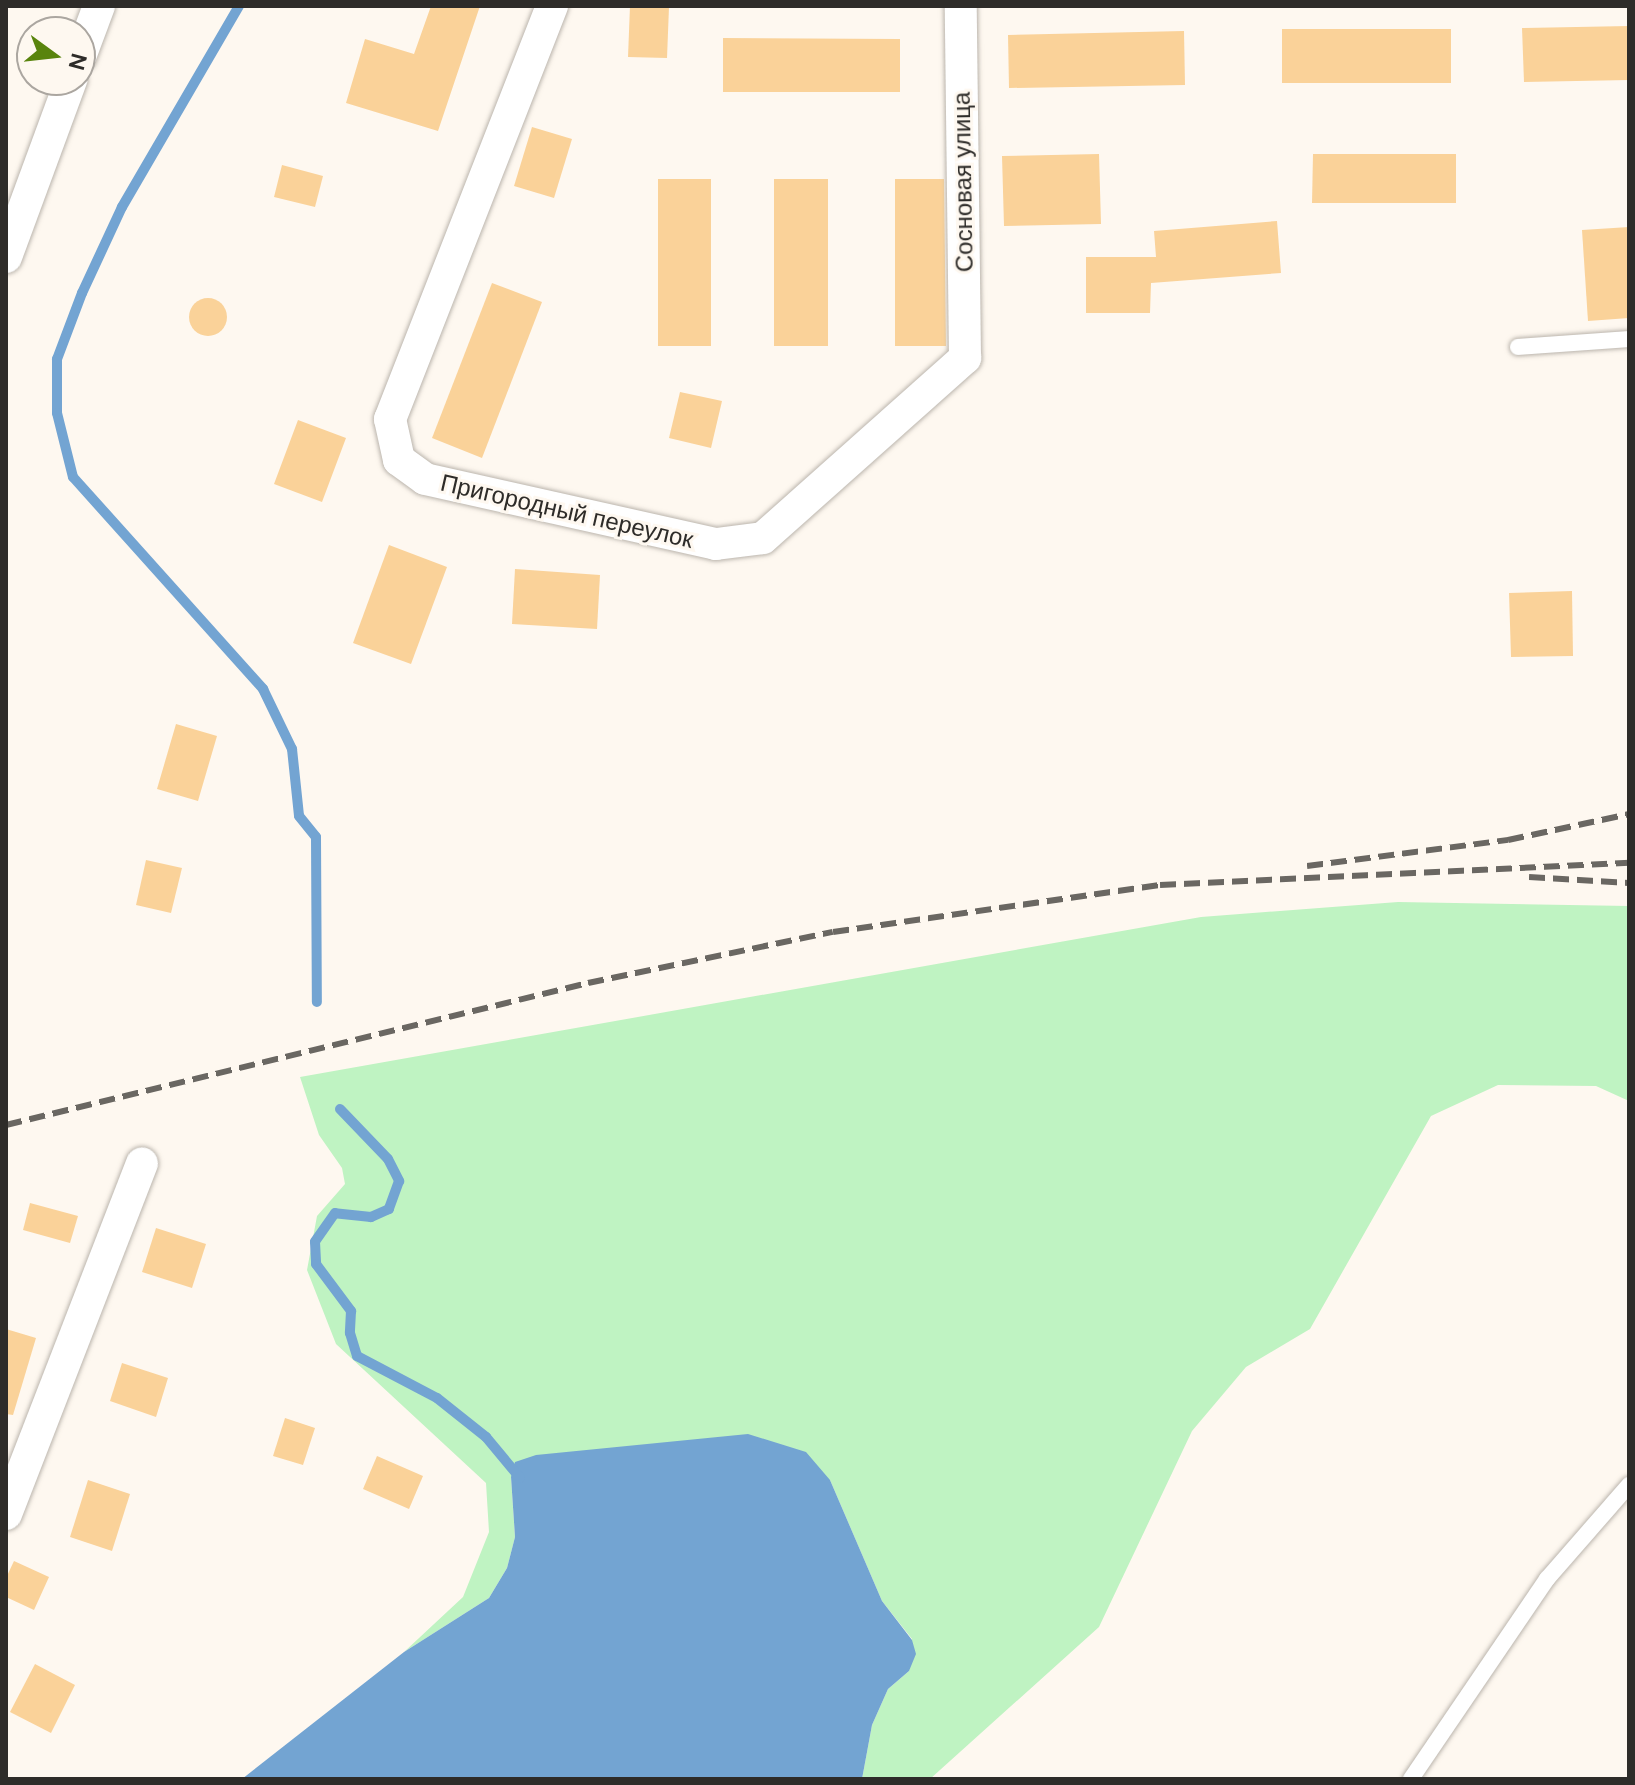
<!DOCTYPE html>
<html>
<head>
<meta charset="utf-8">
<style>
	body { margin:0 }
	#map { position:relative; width:1635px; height:1785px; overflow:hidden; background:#fef8f0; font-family:"DM Sans",sans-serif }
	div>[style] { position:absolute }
	.green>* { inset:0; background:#bff3c2 }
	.water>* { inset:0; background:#73a4d2 }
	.stream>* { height:10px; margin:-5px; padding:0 5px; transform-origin:5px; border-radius:5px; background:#73a4d2 }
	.building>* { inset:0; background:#fad299 }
	.round { border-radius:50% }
	.roads { filter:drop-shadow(0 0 2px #bbb5ad) drop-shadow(0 0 2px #bbb5ad) }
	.service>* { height:16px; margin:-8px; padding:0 8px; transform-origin:8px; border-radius:8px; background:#fff }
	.minor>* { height:32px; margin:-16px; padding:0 16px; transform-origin:16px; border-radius:16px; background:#fff }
	.rail>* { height:6px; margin-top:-3px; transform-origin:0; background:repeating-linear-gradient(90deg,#6a6762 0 16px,transparent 0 24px) }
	span { translate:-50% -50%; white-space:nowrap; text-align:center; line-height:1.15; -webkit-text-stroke:6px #fef8f0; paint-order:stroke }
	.street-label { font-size:24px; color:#2e2c29 }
	.frame { position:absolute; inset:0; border:8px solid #2e2c29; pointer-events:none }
	.north { position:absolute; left:16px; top:16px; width:80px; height:80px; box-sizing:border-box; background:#fef8f0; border:2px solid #aba6a0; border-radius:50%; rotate:105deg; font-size:22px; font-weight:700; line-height:32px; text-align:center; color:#2e2c29 }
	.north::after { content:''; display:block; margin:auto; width:28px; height:36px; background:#59840d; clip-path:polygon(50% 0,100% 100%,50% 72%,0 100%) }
</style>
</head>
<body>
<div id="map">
	<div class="green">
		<i style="clip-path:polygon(1398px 902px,1629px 906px,1629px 1101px,1596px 1086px,1498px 1085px,1431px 1116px,1310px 1329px,1246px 1367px,1192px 1431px,1099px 1627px,930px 1779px,862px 1779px,872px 1725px,888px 1689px,909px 1671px,912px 1639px,882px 1601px,830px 1480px,511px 1477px,515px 1537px,507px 1568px,489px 1598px,404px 1652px,463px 1597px,489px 1532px,486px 1483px,336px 1344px,307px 1270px,317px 1216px,345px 1184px,342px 1168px,319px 1135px,300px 1077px,1201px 917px)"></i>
	</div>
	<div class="water">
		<i style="clip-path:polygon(748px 1434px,806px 1452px,830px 1480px,882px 1601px,912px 1640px,916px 1654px,909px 1671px,888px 1689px,872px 1725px,862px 1779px,242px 1779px,404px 1652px,489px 1598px,507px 1568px,515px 1537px,511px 1477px,515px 1462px,536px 1455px)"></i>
	</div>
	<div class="stream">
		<i style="left:239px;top:6px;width:233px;rotate:120.2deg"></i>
		<i style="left:122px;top:207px;width:95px;rotate:114.9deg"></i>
		<i style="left:82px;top:293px;width:71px;rotate:110.7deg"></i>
		<i style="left:57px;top:359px;width:54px;rotate:90deg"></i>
		<i style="left:57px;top:413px;width:66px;rotate:76deg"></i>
		<i style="left:73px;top:477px;width:285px;rotate:48.1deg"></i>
		<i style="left:263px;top:689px;width:67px;rotate:64.2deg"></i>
		<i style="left:292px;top:749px;width:67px;rotate:84deg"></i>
		<i style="left:299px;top:816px;width:27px;rotate:51deg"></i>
		<i style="left:316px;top:837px;width:165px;rotate:89.7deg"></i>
		<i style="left:340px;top:1109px;width:69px;rotate:46.2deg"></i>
		<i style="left:388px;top:1159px;width:25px;rotate:63deg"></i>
		<i style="left:399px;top:1181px;width:30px;rotate:110deg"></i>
		<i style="left:389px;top:1209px;width:20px;rotate:156deg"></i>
		<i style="left:371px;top:1217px;width:36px;rotate:-174deg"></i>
		<i style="left:335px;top:1213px;width:35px;rotate:125deg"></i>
		<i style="left:315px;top:1242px;width:22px;rotate:87deg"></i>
		<i style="left:316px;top:1264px;width:59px;rotate:53.3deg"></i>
		<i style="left:351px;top:1311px;width:22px;rotate:93deg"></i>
		<i style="left:350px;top:1333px;width:24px;rotate:73deg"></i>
		<i style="left:357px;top:1356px;width:90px;rotate:27.7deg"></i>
		<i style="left:437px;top:1398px;width:63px;rotate:38.5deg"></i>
		<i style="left:486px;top:1437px;width:53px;rotate:50.3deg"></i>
	</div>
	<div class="building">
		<i style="clip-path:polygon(431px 6px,480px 6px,438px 131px,346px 103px,365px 39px,414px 54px)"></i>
		<i style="clip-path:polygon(630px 6px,669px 7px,667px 58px,628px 57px)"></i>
		<i style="clip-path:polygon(1629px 26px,1629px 80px,1524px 82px,1522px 28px)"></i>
		<i style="clip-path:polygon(1282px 29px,1451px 29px,1451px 83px,1282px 83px)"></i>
		<i style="clip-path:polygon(1184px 31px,1185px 85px,1009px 88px,1008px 35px)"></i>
		<i style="clip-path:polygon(723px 38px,900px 39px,900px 92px,723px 92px)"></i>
		<i style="clip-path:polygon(532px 127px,572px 139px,554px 198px,514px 186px)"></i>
		<i style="clip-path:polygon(1099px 154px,1101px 224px,1004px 226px,1002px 156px)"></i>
		<i style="clip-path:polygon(1313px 154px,1456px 154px,1456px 203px,1312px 203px)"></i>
		<i style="clip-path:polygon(282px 165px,323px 176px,315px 207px,274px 197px)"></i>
		<i style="clip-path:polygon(658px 179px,711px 179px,711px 346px,658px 346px)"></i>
		<i style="clip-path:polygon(774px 179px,828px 179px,828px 346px,774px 346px)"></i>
		<i style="clip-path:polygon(895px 179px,944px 179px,946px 346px,895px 346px)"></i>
		<i style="clip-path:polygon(1277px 221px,1281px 273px,1151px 283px,1150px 313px,1086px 313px,1086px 257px,1156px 257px,1154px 231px)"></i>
		<i style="clip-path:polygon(1629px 227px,1629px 318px,1588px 321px,1582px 230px)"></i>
		<i style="clip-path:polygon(492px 283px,542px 302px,482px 458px,432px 438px)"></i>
		<i class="round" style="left:189px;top:298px;width:38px;height:38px"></i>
		<i style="clip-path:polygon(680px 392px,722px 401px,711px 448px,669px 438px)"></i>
		<i style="clip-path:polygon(298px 420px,346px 438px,322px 502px,274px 484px)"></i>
		<i style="clip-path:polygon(389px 545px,447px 567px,411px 664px,353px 643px)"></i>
		<i style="clip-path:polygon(515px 569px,600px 575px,597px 629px,512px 624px)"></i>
		<i style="clip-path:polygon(1572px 591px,1573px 656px,1511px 657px,1509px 593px)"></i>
		<i style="clip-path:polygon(176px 724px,217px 736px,198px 801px,157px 789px)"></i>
		<i style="clip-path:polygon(146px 860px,182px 868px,171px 913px,136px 905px)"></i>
		<i style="clip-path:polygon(30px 1203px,78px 1216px,70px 1243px,23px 1230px)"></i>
		<i style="clip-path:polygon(156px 1228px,206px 1244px,192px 1288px,142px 1272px)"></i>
		<i style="clip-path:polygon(6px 1329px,36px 1338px,13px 1415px,6px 1414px)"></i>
		<i style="clip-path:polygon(122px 1363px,168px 1378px,156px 1417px,110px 1401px)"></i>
		<i style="clip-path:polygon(285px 1418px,315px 1428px,303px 1465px,273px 1456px)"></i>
		<i style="clip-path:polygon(377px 1456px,423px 1476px,409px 1509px,363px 1489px)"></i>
		<i style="clip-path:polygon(88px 1480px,130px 1494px,112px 1551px,70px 1537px)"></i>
		<i style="clip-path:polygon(14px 1561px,49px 1577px,34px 1610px,6px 1597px,6px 1578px)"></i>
		<i style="clip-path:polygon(35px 1664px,75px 1685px,51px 1733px,10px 1712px)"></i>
	</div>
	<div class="roads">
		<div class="service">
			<i style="left:1518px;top:347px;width:111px;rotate:-4.1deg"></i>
			<i style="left:1411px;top:1779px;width:242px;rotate:-55.8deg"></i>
			<i style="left:1547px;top:1579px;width:125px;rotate:-48.9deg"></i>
		</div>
		<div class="minor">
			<i style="left:552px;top:6px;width:444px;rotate:111.4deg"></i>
			<i style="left:390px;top:419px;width:42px;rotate:77.6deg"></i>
			<i style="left:399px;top:460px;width:32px;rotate:36deg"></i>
			<i style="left:425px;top:479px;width:298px;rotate:12.6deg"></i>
			<i style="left:716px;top:544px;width:47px;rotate:-7.3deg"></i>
			<i style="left:763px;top:538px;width:271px;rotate:-41.7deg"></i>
			<i style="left:965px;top:358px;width:352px;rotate:-90.7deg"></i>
			<i style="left:80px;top:57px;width:54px;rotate:-69.6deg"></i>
			<i style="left:6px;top:257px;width:189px;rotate:-69.8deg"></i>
			<i style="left:6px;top:1514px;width:376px;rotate:-68.8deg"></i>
		</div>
	</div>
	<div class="rail">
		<i style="left:1307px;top:866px;width:203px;rotate:-7.4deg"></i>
		<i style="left:1508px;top:840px;width:124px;rotate:-12.1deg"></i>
		<i style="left:1529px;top:877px;width:100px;rotate:3.4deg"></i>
		<i style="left:6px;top:1125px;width:599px;rotate:-13.71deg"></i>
		<i style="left:588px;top:983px;width:250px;rotate:-11.8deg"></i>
		<i style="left:833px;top:932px;width:330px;rotate:-8.2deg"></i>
		<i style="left:1160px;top:885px;width:470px;rotate:-2.7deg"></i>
	</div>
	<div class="street-label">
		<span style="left:963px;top:182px;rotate:-91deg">Сосновая улица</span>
		<span style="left:567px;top:511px;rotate:13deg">Пригородный переулок</span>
	</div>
	<div class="frame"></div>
	<div class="north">N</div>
</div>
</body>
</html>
